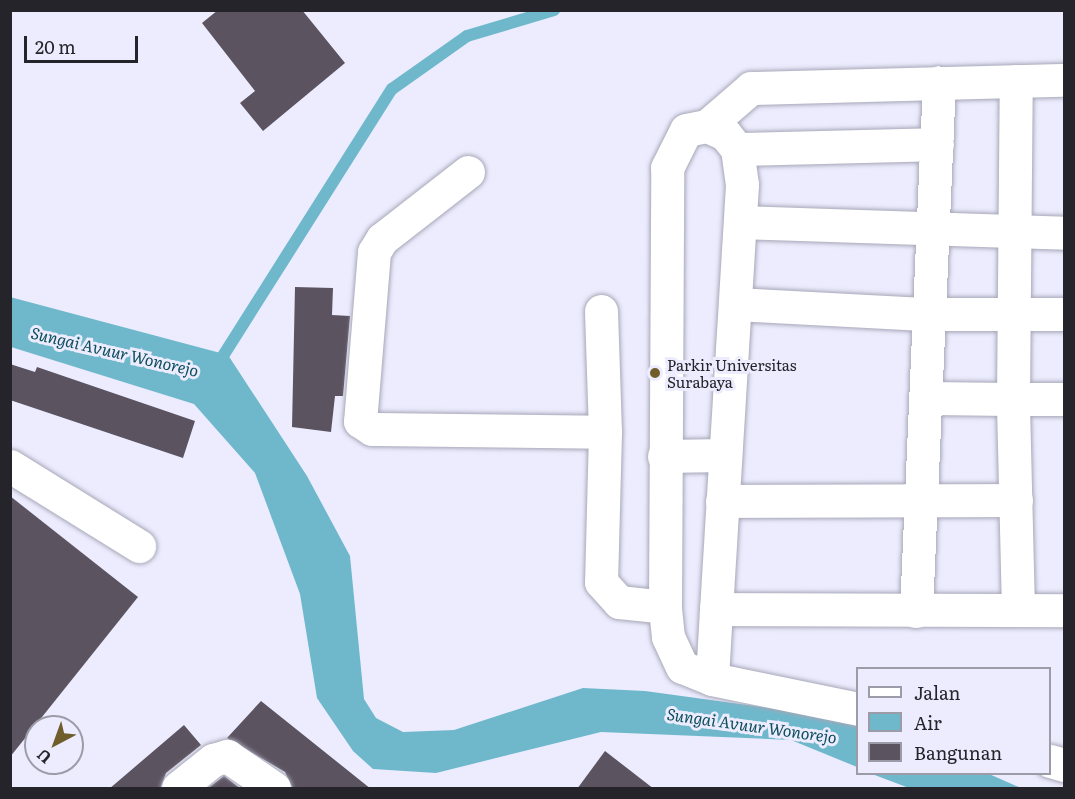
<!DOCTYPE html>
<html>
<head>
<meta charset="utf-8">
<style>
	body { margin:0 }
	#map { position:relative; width:1075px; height:799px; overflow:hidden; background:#ececfe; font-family:Literata,serif }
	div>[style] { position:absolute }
	.water>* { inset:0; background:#6fb8cc }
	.stream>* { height:12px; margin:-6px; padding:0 6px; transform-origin:6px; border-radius:6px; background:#6fb8cc }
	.building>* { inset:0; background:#5c5360 }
	.roads { filter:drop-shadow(0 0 2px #a6a7b7) drop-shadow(0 0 2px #a6a7b7) }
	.minor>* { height:33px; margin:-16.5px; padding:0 16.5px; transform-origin:16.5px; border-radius:16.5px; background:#fff }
	.dots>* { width:16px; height:16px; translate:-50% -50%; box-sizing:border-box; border:3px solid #ececfe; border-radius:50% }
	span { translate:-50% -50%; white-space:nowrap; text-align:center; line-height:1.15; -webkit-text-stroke:6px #ececfe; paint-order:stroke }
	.poi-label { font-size:15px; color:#24242a }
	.left { translate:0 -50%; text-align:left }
	.water-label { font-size:16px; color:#0d4e5c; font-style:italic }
	.frame { position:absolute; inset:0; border:12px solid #24242a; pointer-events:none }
	.legend { position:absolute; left:856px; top:667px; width:195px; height:108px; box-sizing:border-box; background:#ececfe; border:2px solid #9c9ca9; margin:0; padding:8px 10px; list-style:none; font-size:18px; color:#24242a }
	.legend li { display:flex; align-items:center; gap:12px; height:30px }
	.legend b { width:30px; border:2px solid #9c9ca9 }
	.north { position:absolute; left:24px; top:715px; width:60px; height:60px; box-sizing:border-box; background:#ececfe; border:2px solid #9c9ca9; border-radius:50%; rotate:221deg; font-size:16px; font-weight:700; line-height:24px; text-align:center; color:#24242a }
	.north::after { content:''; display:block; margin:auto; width:21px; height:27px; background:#6f5e2c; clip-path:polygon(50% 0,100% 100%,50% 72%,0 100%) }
	.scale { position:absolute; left:24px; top:36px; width:114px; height:27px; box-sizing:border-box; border:3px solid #24242a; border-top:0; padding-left:8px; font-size:18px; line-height:21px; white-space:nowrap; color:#24242a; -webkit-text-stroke:4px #ececfe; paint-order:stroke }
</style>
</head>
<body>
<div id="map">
	<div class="water">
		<i style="clip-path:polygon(10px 297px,228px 355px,307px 476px,350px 556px,364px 699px,376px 718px,403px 732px,454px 730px,583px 688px,645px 691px,857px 720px,857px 767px,791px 740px,601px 732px,436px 773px,373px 769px,353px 751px,317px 698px,300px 594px,255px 473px,194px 404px,11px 347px)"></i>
		<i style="clip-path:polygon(872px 774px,989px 774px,1021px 788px,909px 788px)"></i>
	</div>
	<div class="stream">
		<i style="left:216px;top:367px;width:329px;rotate:-57.7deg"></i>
		<i style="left:392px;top:89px;width:92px;rotate:-35.2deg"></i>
		<i style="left:467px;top:36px;width:91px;rotate:-16.6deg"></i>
	</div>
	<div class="building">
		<i style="clip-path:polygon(218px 10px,302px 10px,345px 63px,263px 131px,240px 103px,255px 91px,202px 23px)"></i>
		<i style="clip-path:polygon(295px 287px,333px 288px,332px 315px,350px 316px,343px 396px,335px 396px,331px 432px,292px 427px)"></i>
		<i style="clip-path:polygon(10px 364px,35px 372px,37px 367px,195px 421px,183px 458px,10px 400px)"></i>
		<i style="clip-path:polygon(10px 496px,138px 597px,10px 757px)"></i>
		<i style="clip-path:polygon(261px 701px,371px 789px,293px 789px,285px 772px,227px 738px)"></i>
		<i style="clip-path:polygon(184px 725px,201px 745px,166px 773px,160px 789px,109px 789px)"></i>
		<i style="clip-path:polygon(605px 751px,654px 789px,577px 789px)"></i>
		<i style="clip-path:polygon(224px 776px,241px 789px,207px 789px)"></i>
	</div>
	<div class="roads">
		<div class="minor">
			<i style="left:707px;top:126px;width:58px;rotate:-40.8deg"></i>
			<i style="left:751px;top:88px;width:313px;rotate:-1.5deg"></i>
			<i style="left:737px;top:149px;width:200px;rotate:-1.4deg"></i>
			<i style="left:468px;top:172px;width:109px;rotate:142.1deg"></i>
			<i style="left:382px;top:239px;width:15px;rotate:122deg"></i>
			<i style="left:374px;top:252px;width:170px;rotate:94.7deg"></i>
			<i style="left:360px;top:421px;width:14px;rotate:34deg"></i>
			<i style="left:372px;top:429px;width:233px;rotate:0.7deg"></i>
			<i style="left:740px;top:222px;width:324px;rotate:1.9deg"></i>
			<i style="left:735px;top:304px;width:194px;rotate:3deg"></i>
			<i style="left:929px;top:314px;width:135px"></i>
			<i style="left:601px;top:311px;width:121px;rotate:88.1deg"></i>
			<i style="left:605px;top:432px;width:150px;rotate:91.5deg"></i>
			<i style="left:601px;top:582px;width:27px;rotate:48deg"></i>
			<i style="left:619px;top:602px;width:46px;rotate:6.2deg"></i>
			<i style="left:926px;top:398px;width:87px;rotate:0.7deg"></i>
			<i style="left:1013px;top:399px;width:318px;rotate:-89.5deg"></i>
			<i style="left:664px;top:456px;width:61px;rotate:-0.9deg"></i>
			<i style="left:10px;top:466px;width:152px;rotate:31.8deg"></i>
			<i style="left:722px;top:501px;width:294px;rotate:-0.2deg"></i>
			<i style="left:716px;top:609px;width:70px;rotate:93.3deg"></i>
			<i style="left:712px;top:679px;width:149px;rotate:11.6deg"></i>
			<i style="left:1018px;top:610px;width:211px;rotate:-91.4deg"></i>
			<i style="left:1013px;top:399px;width:51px"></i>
			<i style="left:916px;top:611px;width:529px;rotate:-87.51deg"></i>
			<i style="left:712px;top:679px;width:32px;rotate:-158deg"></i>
			<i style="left:682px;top:667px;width:33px;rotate:-115deg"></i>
			<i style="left:668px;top:637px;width:30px;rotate:-96deg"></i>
			<i style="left:665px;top:607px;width:439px;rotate:-89.7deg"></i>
			<i style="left:667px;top:168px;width:42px;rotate:-63.4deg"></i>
			<i style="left:686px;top:130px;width:21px;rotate:-11deg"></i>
			<i style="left:707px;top:126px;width:20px;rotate:24deg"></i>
			<i style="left:725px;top:134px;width:19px;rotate:51deg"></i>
			<i style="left:737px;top:149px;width:36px;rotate:82deg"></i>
			<i style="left:742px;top:185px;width:425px;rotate:93.5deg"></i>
			<i style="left:716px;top:609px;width:348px;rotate:0.2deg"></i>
			<i style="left:1050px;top:761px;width:15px;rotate:16deg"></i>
			<i style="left:178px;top:788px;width:45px;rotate:-38.7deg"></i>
			<i style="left:213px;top:760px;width:15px;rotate:-16deg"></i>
			<i style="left:227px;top:756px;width:57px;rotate:34.2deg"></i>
		</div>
	</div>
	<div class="dots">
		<i style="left:655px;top:373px;background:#6f5e2c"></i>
	</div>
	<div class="poi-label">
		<span class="left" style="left:667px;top:373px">Parkir Universitas<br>Surabaya</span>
	</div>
	<div class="water-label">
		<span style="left:115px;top:351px;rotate:13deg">Sungai Avuur Wonorejo</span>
		<span style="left:752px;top:725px;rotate:8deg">Sungai Avuur Wonorejo</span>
	</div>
	<div class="frame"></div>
	<ul class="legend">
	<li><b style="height:8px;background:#fff"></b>Jalan</li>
	<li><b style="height:16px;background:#6fb8cc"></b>Air</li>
	<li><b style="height:16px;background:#5c5360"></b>Bangunan</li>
	</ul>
	<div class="north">U</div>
	<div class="scale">20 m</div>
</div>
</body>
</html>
